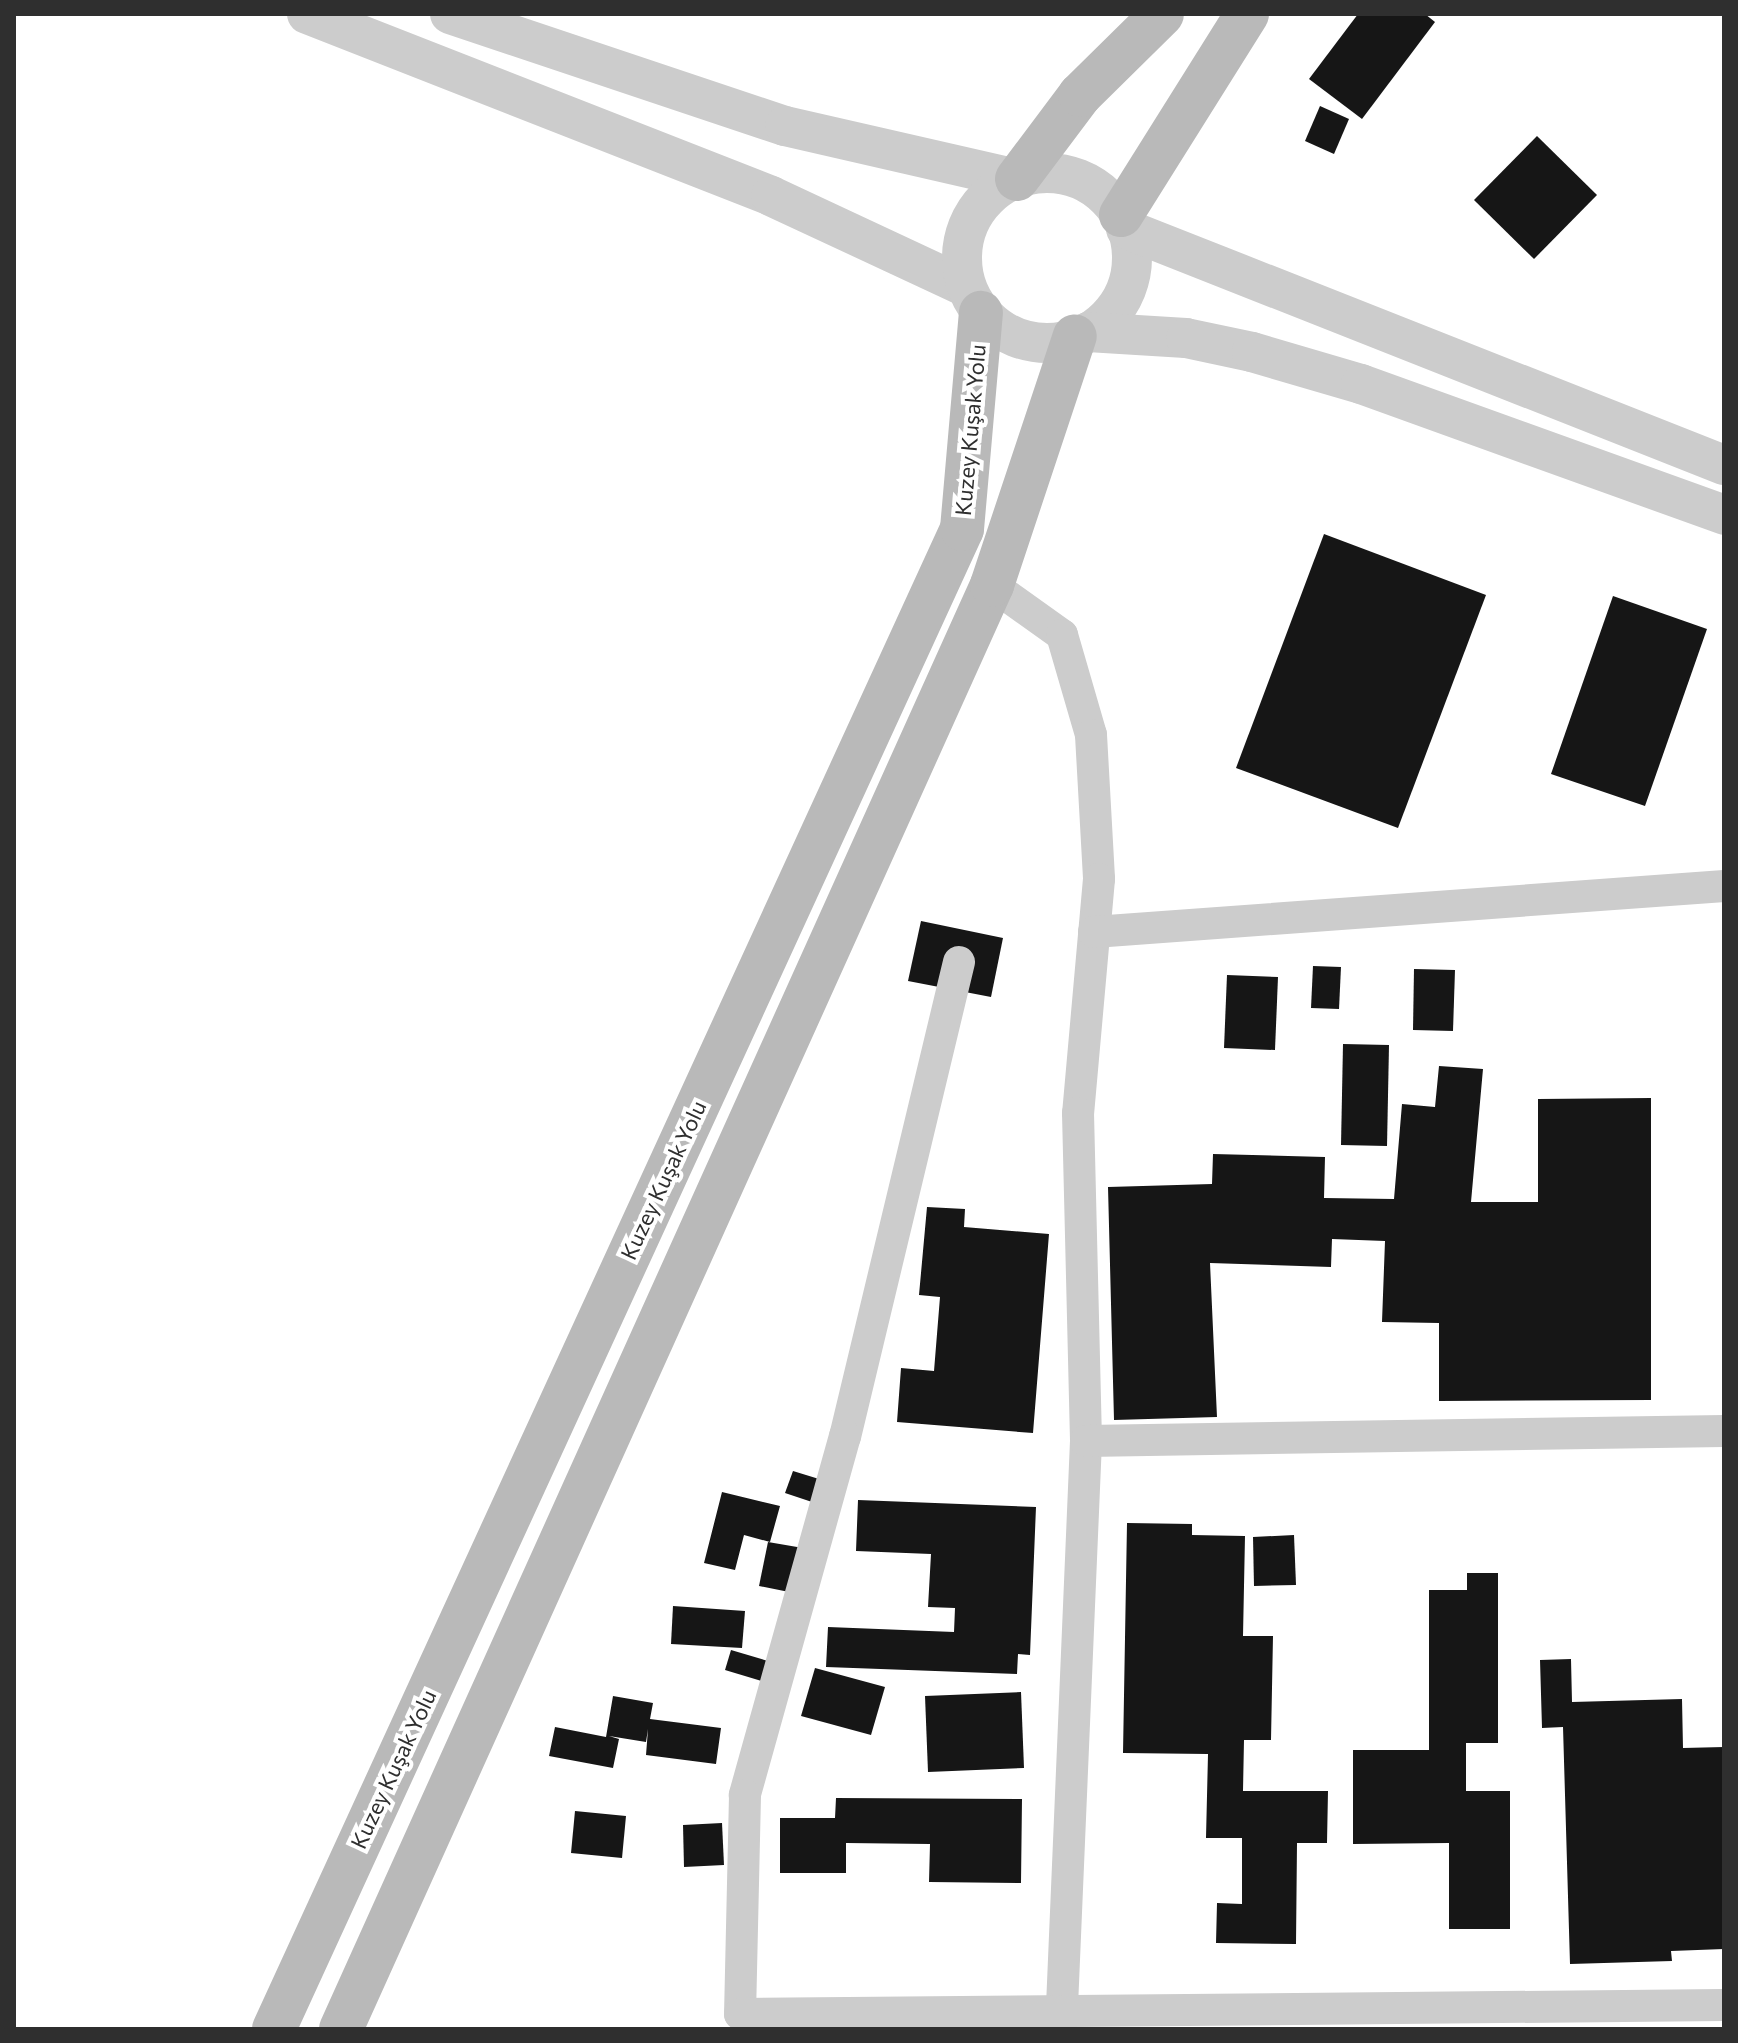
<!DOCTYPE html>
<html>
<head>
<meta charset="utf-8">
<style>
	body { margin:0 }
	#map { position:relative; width:1738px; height:2043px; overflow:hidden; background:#fff; font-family:Commissioner,sans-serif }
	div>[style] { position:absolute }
	.building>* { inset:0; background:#161616 }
	.minor>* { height:32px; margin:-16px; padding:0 16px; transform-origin:16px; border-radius:16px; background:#ccc }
	.tertiary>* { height:40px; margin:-20px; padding:0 20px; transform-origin:20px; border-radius:20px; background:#ccc }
	.tertiary>.ring { margin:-20px; padding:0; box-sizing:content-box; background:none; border:40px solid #ccc; border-radius:50% }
	.secondary>* { height:44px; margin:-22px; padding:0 22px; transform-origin:22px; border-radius:22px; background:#b9b9b9 }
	span { translate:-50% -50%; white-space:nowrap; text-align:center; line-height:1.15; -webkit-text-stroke:8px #fff; paint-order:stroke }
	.street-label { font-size:22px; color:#2f2f2f }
	.frame { position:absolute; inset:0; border:16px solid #2f2f2f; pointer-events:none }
</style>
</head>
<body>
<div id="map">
	<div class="building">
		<i style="clip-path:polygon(1358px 14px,1425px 14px,1435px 22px,1362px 119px,1309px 79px)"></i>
		<i style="clip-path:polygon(1320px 106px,1349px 119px,1334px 154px,1305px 141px)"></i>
		<i style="clip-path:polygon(1537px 136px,1597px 195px,1534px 259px,1474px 200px)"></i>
		<i style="clip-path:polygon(1324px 534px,1486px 595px,1398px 828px,1236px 768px)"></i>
		<i style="clip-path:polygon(1613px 596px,1707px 629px,1645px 806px,1551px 774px)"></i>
		<i style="clip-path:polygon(921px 921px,1003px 938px,991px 997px,908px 981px)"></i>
		<i style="clip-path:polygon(1313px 966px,1341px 967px,1339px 1009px,1311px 1008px)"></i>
		<i style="clip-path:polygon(1414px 969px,1455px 970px,1453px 1031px,1413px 1030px)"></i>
		<i style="clip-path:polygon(1227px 975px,1278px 977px,1275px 1050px,1224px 1048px)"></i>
		<i style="clip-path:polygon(1343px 1044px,1389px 1045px,1387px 1146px,1341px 1145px)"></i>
		<i style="clip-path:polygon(1439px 1066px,1483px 1069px,1471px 1202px,1538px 1202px,1538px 1099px,1651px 1098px,1651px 1400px,1439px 1401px,1439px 1323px,1382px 1322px,1385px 1241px,1332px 1239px,1331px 1267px,1210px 1263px,1217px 1417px,1114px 1420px,1108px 1187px,1212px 1184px,1213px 1154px,1325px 1157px,1324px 1198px,1394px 1199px,1402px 1104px,1435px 1107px)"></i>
		<i style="clip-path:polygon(927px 1207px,965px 1209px,964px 1227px,1049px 1234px,1033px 1433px,897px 1422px,901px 1368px,934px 1371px,940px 1297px,919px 1295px)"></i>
		<i style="clip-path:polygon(793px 1471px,819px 1479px,812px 1502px,785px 1493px)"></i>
		<i style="clip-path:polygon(722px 1492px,780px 1506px,770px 1542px,744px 1535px,735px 1570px,704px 1563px)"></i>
		<i style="clip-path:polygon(858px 1500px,1036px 1507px,1030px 1655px,1018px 1654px,1017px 1674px,826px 1667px,828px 1627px,954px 1632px,955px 1608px,928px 1607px,931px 1554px,856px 1551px)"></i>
		<i style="clip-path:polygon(1127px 1523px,1192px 1524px,1192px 1535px,1245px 1536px,1243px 1636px,1273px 1636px,1271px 1740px,1244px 1740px,1243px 1791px,1328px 1791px,1327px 1843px,1297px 1843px,1296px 1944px,1216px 1943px,1217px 1903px,1242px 1904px,1242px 1838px,1206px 1838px,1208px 1754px,1123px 1753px)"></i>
		<i style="clip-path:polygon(1294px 1535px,1296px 1585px,1254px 1586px,1253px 1537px)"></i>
		<i style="clip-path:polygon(768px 1542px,803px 1548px,794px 1593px,759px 1586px)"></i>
		<i style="clip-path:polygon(1467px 1573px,1498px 1573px,1498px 1743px,1466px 1743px,1466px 1791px,1510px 1791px,1510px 1929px,1449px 1929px,1449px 1843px,1353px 1844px,1353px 1750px,1429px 1750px,1429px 1590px,1467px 1590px)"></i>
		<i style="clip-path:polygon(673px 1606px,745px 1611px,742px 1648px,671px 1644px)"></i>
		<i style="clip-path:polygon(731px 1650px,778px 1664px,771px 1684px,725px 1670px)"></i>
		<i style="clip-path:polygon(1571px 1659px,1572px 1702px,1682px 1699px,1683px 1748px,1724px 1747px,1724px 1949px,1671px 1951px,1672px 1961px,1570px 1964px,1563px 1727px,1542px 1728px,1540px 1660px)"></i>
		<i style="clip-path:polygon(815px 1668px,885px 1687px,871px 1735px,801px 1716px)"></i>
		<i style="clip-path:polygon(1021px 1692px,1024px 1768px,928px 1772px,925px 1696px)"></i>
		<i style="clip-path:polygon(613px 1696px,653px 1703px,650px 1719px,721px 1728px,716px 1764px,646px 1755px,648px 1729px,646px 1742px,609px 1736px,619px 1739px,613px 1768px,549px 1756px,555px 1727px,606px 1737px)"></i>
		<i style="clip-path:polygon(836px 1798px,1022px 1799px,1021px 1883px,929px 1882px,930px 1844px,846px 1843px,846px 1873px,780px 1873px,780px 1818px,835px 1818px)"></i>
		<i style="clip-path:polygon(575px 1811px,626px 1816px,622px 1858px,571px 1853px)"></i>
		<i style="clip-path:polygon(722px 1823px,724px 1865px,684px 1867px,683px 1825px)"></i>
	</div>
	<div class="minor">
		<i style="left:992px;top:585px;width:86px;rotate:35.5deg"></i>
		<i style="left:1062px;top:635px;width:104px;rotate:73.8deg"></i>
		<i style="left:1091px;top:735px;width:144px;rotate:86.8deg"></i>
		<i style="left:1099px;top:879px;width:235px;rotate:95.1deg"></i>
		<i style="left:1078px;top:1113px;width:328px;rotate:88.6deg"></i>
		<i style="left:1086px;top:1441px;width:589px;rotate:92.43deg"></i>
		<i style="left:1094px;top:932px;width:632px;rotate:-4.18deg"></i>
		<i style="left:959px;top:962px;width:488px;rotate:103.5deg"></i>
		<i style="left:845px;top:1436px;width:373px;rotate:105.6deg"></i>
		<i style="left:745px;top:1795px;width:219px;rotate:91.3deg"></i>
		<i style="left:740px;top:2014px;width:984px;rotate:-0.52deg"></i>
		<i style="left:1086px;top:1441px;width:638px;rotate:-0.9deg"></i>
	</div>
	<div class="tertiary">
		<i style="left:307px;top:14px;width:498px;rotate:21.4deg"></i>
		<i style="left:771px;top:196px;width:215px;rotate:25deg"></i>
		<i style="left:450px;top:14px;width:353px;rotate:18.5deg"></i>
		<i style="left:785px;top:126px;width:238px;rotate:12.9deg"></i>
		<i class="ring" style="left:962px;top:173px;width:130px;height:130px"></i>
		<i style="left:1126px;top:229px;width:643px;rotate:21.54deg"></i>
		<i style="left:1088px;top:332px;width:98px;rotate:3.5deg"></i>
		<i style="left:1186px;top:338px;width:67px;rotate:12deg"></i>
		<i style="left:1252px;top:352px;width:114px;rotate:16.4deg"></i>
		<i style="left:1361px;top:384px;width:386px;rotate:19.8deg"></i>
	</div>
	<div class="secondary">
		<i style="left:1017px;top:179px;width:105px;rotate:-53.1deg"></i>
		<i style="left:1080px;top:95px;width:115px;rotate:-44.6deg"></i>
		<i style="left:1121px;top:215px;width:237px;rotate:-57.9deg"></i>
		<i style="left:274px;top:2029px;width:1650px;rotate:-65.36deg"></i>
		<i style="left:962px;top:529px;width:217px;rotate:-85deg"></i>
		<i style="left:341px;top:2029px;width:1584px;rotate:-65.73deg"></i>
		<i style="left:992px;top:585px;width:262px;rotate:-71.6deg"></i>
	</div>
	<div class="street-label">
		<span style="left:970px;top:430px;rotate:-85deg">Kuzey Kuşak Yolu</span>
		<span style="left:663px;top:1180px;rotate:-65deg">Kuzey Kuşak Yolu</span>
		<span style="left:393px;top:1769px;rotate:-65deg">Kuzey Kuşak Yolu</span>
	</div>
	<div class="frame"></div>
</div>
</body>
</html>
